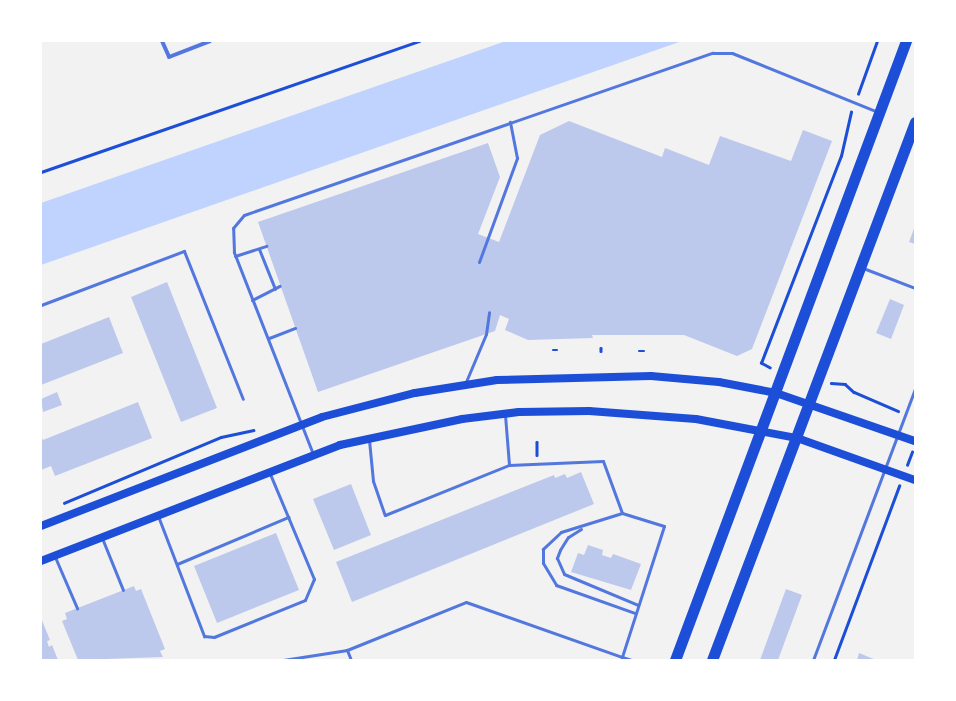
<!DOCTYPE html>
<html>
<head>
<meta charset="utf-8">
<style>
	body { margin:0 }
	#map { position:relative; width:956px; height:701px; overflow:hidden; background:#f2f2f2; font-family:Commissioner,sans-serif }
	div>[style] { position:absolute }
	.water>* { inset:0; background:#bfd3fe }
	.building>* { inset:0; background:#bdc9ec }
	.path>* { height:2.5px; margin:-1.25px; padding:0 1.25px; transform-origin:1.25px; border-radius:1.25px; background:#1d4ed8 }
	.service>* { height:3px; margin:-1.5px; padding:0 1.5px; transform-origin:1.5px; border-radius:1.5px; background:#5277de }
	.minor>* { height:4px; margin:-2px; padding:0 2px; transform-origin:2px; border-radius:2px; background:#5277de }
	.secondary>* { height:8px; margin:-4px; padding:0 4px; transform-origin:4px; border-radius:4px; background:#1d4ed8 }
	.trunk>* { height:11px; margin:-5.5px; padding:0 5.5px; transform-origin:5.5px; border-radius:5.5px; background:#1d4ed8 }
	span { translate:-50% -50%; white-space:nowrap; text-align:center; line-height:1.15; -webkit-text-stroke:3.5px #fff; paint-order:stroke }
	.frame { position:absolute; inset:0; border:42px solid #fff; pointer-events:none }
</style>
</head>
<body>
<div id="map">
	<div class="water">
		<i style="clip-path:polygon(506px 41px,682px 41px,41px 265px,41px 203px)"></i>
	</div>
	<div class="building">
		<i style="clip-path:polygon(569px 121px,662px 157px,665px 148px,709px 165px,720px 136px,791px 161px,803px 130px,832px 141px,752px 349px,737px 356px,684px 335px,592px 335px,593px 338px,528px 340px,505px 330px,509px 319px,500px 315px,495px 331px,318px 392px,258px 222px,488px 143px,500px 177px,478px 234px,499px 242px,540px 135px)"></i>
		<i style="clip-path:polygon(915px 226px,915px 244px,909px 242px)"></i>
		<i style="clip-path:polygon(167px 282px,217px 408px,181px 422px,131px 297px)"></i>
		<i style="clip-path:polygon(890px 299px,904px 305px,891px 339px,876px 333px)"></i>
		<i style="clip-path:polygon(109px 317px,123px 353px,41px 385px,41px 344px)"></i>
		<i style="clip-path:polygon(57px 392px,62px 405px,43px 412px,41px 399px)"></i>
		<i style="clip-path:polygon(138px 402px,152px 438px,55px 476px,51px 466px,41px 470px,41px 436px,43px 440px)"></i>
		<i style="clip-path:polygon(581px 472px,594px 504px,352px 602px,336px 562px,554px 475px,555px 478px,565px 474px,567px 478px)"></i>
		<i style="clip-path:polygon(351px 484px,371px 535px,334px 550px,313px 499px)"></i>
		<i style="clip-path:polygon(276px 533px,299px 590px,217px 623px,194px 566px)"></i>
		<i style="clip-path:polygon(588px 545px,603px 550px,602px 555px,611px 558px,613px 554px,641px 564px,631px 590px,571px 572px,578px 553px,584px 555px)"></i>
		<i style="clip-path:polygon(134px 586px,136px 591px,141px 589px,165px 649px,160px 651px,163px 657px,78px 660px,62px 621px,67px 619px,65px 613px)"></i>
		<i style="clip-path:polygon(786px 589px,802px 595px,778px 660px,760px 660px)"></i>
		<i style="clip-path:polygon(41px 618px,50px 640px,47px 641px,49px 647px,52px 645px,58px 660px,42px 660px)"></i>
		<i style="clip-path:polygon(859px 653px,876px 660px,857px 660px)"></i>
	</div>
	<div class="path">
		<i style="left:858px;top:94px;width:56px;rotate:-70.3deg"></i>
		<i style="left:41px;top:172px;width:400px;rotate:-19.1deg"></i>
		<i style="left:601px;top:348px;width:3px;rotate:90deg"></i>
		<i style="left:553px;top:350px;width:4px"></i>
		<i style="left:639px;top:351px;width:5px"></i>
		<i style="left:770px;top:368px;width:10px;rotate:-151deg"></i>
		<i style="left:761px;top:363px;width:222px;rotate:-68.9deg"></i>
		<i style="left:841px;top:156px;width:45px;rotate:-77.2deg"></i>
		<i style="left:831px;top:383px;width:14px;rotate:4deg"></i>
		<i style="left:845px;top:384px;width:12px;rotate:42deg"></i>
		<i style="left:854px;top:392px;width:48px;rotate:23.4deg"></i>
		<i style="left:537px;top:442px;width:13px;rotate:90deg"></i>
		<i style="left:907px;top:465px;width:14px;rotate:-69deg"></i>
		<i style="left:64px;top:503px;width:170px;rotate:-22.8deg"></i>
		<i style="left:221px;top:437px;width:33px;rotate:-12deg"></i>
		<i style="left:834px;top:660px;width:186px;rotate:-69.5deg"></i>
	</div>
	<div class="service">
		<i style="left:259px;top:249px;width:43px;rotate:68.2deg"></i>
		<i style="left:235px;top:256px;width:33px;rotate:-18deg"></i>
		<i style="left:479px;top:262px;width:111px;rotate:-69.9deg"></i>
		<i style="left:517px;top:158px;width:37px;rotate:-101deg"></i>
		<i style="left:863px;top:268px;width:56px;rotate:21deg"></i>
		<i style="left:252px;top:300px;width:31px;rotate:-27deg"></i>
		<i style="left:41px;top:305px;width:153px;rotate:-20.7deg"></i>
		<i style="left:184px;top:251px;width:159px;rotate:68.3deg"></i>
		<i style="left:269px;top:338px;width:28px;rotate:-21deg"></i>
		<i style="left:465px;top:384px;width:54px;rotate:-67.2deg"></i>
		<i style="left:486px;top:334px;width:22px;rotate:-82deg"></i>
		<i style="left:505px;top:415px;width:50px;rotate:85.4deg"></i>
		<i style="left:509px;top:465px;width:94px;rotate:-2.4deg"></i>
		<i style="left:603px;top:461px;width:55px;rotate:69.9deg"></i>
		<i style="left:622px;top:513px;width:44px;rotate:17.2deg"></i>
		<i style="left:664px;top:526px;width:138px;rotate:107.8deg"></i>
		<i style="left:622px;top:657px;width:9px;rotate:18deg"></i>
		<i style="left:369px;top:440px;width:41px;rotate:84.4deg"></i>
		<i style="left:373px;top:481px;width:36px;rotate:71deg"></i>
		<i style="left:385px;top:515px;width:134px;rotate:-22deg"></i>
		<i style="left:313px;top:454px;width:217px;rotate:-111.4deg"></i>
		<i style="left:234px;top:252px;width:24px;rotate:-92deg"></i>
		<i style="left:233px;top:228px;width:17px;rotate:-50deg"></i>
		<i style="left:244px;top:215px;width:496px;rotate:-19.1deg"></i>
		<i style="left:713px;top:53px;width:19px"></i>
		<i style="left:732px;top:53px;width:157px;rotate:22deg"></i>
		<i style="left:622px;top:513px;width:64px;rotate:162.7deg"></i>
		<i style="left:561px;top:532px;width:25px;rotate:137deg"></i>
		<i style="left:543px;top:549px;width:14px;rotate:90deg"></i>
		<i style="left:543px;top:563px;width:26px;rotate:59deg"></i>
		<i style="left:556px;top:585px;width:84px;rotate:19.5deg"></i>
		<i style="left:158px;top:516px;width:129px;rotate:69deg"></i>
		<i style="left:204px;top:636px;width:10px;rotate:6deg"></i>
		<i style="left:214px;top:637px;width:98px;rotate:-22.1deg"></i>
		<i style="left:305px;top:600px;width:23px;rotate:-67deg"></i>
		<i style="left:314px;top:579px;width:114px;rotate:-112.7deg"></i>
		<i style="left:581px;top:529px;width:15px;rotate:148deg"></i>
		<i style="left:568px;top:537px;width:15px;rotate:122deg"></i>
		<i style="left:560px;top:550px;width:9px;rotate:111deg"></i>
		<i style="left:557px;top:558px;width:17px;rotate:66deg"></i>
		<i style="left:564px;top:574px;width:80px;rotate:22.7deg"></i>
		<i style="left:102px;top:538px;width:56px;rotate:68deg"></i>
		<i style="left:55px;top:557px;width:56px;rotate:66.7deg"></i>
		<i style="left:177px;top:564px;width:121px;rotate:-22.9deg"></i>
		<i style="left:283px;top:660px;width:65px;rotate:-8.9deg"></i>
		<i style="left:351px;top:660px;width:11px;rotate:-112deg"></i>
		<i style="left:347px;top:650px;width:128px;rotate:-22deg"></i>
		<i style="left:466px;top:602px;width:165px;rotate:19.4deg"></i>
		<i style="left:813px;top:660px;width:290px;rotate:-69.4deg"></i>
	</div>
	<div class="minor">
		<i style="left:162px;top:41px;width:17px;rotate:66deg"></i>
		<i style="left:169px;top:57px;width:44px;rotate:-21.3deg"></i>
	</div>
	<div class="secondary">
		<i style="left:41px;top:526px;width:301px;rotate:-21.2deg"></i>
		<i style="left:322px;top:417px;width:96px;rotate:-14.5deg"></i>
		<i style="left:415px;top:393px;width:83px;rotate:-9deg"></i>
		<i style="left:497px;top:380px;width:154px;rotate:-1.5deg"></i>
		<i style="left:651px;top:376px;width:68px;rotate:5deg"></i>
		<i style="left:719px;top:382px;width:58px;rotate:10.9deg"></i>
		<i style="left:776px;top:393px;width:147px;rotate:19.1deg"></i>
		<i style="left:41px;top:561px;width:321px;rotate:-21.2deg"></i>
		<i style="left:340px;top:445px;width:125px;rotate:-12deg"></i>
		<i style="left:462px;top:419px;width:57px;rotate:-7deg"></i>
		<i style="left:519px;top:412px;width:70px;rotate:-0.8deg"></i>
		<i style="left:589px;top:411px;width:107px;rotate:4.3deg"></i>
		<i style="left:696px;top:419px;width:103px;rotate:10.7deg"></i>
		<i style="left:797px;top:438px;width:125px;rotate:19.6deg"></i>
	</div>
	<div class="trunk">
		<i style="left:675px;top:660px;width:661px;rotate:-69.54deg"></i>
		<i style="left:712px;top:660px;width:575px;rotate:-69.33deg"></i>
	</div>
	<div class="frame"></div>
</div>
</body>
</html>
